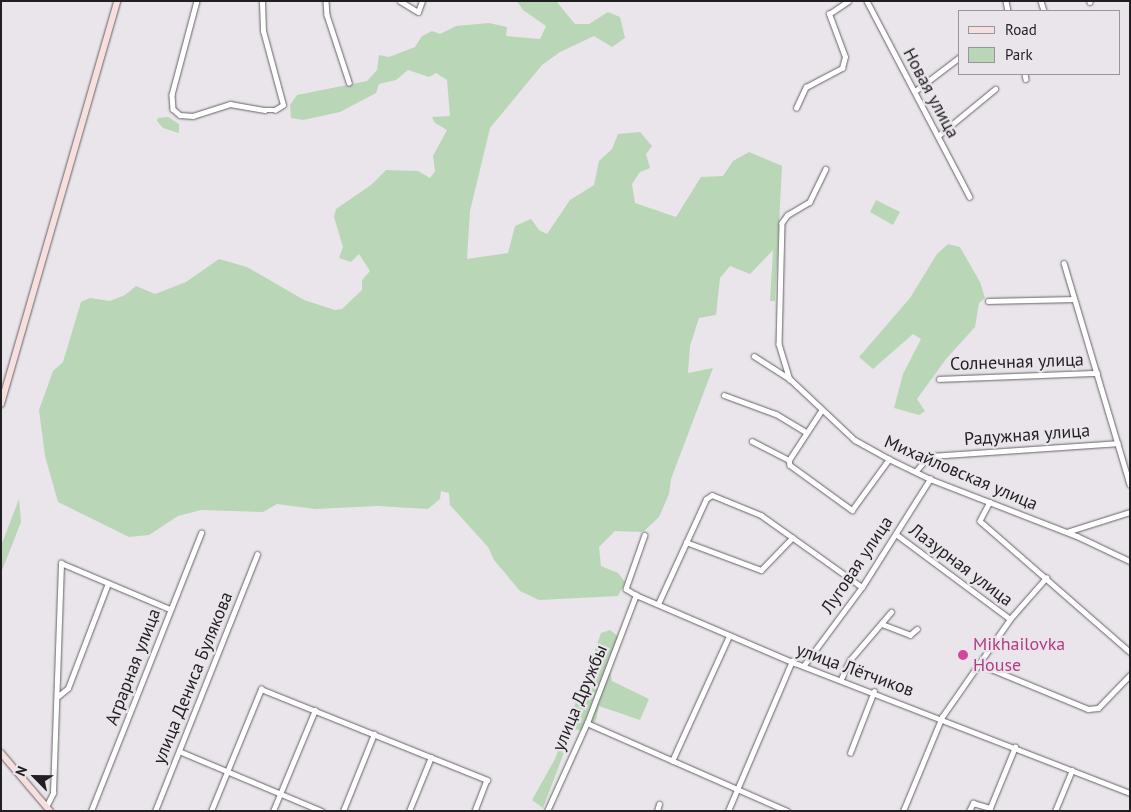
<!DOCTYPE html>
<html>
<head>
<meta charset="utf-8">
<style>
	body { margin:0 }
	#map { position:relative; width:1131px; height:812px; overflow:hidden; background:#e9e5ea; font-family:"PT Sans",sans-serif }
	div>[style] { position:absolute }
	.green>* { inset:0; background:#b9d7b6 }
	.roads { filter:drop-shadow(0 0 1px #666267) drop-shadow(0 0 1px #666267) }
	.street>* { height:4.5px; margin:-2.25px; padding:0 2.25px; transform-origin:2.25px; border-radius:2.25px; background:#fff }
	.secondary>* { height:6px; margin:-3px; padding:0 3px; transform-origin:3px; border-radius:3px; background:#f7dfde }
	.dots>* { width:14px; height:14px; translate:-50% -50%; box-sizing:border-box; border:2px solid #e9e5ea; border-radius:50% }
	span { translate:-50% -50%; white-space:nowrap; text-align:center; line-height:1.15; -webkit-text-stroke:4.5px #e9e5ea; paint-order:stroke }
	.street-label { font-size:18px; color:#211f21 }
	.hotel-label { font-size:18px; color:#b23c85 }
	.left { translate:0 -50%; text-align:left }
	.frame { position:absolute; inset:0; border:2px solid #211f21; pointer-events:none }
	.legend { position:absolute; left:958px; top:10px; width:162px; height:65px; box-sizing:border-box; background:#e9e5ea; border:1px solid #99969a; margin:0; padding:6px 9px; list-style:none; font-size:15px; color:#211f21 }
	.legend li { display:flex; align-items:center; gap:10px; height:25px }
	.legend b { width:25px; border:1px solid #99969a }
	.north { position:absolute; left:10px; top:752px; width:50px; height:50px; -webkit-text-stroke:4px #e9e5ea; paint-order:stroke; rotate:293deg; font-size:14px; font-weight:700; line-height:20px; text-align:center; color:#211f21 }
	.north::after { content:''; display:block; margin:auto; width:18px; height:22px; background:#211f21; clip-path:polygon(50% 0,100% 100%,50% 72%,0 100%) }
</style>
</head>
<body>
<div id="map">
	<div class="green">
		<i style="clip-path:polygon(517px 1px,556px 1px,575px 24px,589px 24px,608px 12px,620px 17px,625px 38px,612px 47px,594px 36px,560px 52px,542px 65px,490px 128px,470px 211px,467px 259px,508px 253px,515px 226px,531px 219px,539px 230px,547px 234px,570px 200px,594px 185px,599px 161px,612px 149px,618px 134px,640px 132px,652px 146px,646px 154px,650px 168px,640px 172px,632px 184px,635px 203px,676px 217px,701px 177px,723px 176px,733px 161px,749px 152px,782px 166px,775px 301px,770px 301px,773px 250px,750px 274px,730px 266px,720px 278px,716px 315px,699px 318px,690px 346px,688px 373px,713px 368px,671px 479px,669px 494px,659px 517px,643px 532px,615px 531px,599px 547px,601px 566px,618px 573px,625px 582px,618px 596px,539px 600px,520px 591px,494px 560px,488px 547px,450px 505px,449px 493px,441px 491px,440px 499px,428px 509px,378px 506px,315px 509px,277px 504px,263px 512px,201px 510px,178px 516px,149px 535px,129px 537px,58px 502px,45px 456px,39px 410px,53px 371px,63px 362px,81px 302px,90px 298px,110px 301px,125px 295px,136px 286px,155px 294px,186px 282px,219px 259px,247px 267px,304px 300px,335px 310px,342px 309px,362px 290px,362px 280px,370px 271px,359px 254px,351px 262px,339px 258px,343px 247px,334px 217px,336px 209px,371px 185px,386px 170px,418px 171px,430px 178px,435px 171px,433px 156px,447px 130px,435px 123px,432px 117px,450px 116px,447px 80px,436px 73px,429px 77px,408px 70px,396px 80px,379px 84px,376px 93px,340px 112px,303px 120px,291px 118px,290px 105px,297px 95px,367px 81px,377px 70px,379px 55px,389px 57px,415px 47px,422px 36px,432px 31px,440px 34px,456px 26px,489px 23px,507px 27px,506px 36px,540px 39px,546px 26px,523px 10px)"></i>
		<i style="clip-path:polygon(168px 117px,179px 124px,179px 133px,163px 128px,157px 121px,158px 118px)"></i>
		<i style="clip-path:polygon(876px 200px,900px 212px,893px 225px,870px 212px)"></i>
		<i style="clip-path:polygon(948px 244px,960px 247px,980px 282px,985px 298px,979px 303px,975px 327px,946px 359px,917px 399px,925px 411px,919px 415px,894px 408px,903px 374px,921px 339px,913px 334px,873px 369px,859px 357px,910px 298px,937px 254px)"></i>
		<i style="clip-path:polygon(19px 499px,21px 522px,1px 573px,1px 546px)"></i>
		<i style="clip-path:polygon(610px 630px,621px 639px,610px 671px,612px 681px,649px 699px,640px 720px,599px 706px,596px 720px,586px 731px,573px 729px,543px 808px,532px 800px,555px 759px,601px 633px)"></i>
	</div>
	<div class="roads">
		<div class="street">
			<i style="left:197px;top:1px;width:97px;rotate:104.9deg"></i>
			<i style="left:172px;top:95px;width:14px;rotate:86deg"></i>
			<i style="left:173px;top:109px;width:9px;rotate:41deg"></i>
			<i style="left:180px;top:115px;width:13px;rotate:4deg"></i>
			<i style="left:193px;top:116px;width:39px;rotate:-18deg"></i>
			<i style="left:230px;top:104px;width:35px;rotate:10deg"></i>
			<i style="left:264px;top:110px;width:11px"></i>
			<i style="left:275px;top:110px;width:9px;rotate:-32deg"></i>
			<i style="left:283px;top:105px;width:77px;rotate:-105.1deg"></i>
			<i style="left:263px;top:31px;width:30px;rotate:-92deg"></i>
			<i style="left:326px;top:1px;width:14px;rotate:86deg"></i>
			<i style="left:327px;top:15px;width:71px;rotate:71.8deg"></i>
			<i style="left:400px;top:1px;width:21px;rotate:31deg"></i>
			<i style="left:418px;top:12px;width:12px;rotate:-70deg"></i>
			<i style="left:867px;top:1px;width:221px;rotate:62.3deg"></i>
			<i style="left:1006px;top:1px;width:10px;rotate:79deg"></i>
			<i style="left:1041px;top:1px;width:10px;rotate:73deg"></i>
			<i style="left:1090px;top:1px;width:1px;rotate:90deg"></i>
			<i style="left:1025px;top:74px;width:5px;rotate:79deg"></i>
			<i style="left:915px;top:91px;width:56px;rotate:-37.1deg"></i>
			<i style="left:796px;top:108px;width:23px;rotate:-65deg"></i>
			<i style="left:806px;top:87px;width:41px;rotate:-27.8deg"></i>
			<i style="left:842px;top:68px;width:11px;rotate:-75deg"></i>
			<i style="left:845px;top:57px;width:46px;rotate:-110.4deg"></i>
			<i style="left:829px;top:14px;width:23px;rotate:-34deg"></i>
			<i style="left:938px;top:136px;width:74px;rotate:-39.5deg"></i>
			<i style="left:826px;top:169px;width:37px;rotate:116deg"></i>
			<i style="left:810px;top:202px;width:26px;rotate:149deg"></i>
			<i style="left:788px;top:215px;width:10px;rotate:127deg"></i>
			<i style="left:782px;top:223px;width:121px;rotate:91.4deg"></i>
			<i style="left:779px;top:344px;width:37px;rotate:73deg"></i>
			<i style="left:790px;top:379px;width:89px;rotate:43.2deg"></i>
			<i style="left:855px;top:440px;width:39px;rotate:29deg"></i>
			<i style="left:889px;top:459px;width:46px;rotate:26deg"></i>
			<i style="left:930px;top:479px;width:158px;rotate:21.2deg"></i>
			<i style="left:1077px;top:536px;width:59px;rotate:25.3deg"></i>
			<i style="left:1064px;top:263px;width:231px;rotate:73.4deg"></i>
			<i style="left:988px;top:301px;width:86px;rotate:-1.3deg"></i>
			<i style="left:754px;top:356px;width:43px;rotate:32.6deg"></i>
			<i style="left:939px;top:379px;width:158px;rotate:-2.2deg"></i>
			<i style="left:724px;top:395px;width:55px;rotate:20.1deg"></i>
			<i style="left:776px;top:414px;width:35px;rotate:31deg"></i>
			<i style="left:752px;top:441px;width:42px;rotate:27.2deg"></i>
			<i style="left:789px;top:460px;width:5px;rotate:79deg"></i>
			<i style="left:790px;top:465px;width:77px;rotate:36deg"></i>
			<i style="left:852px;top:510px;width:63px;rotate:-54deg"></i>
			<i style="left:789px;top:460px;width:59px;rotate:-56.9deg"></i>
			<i style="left:916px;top:471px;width:20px;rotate:-49deg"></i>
			<i style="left:929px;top:456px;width:189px;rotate:-3.9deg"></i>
			<i style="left:990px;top:502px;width:21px;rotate:118deg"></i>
			<i style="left:980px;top:521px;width:199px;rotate:41.1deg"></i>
			<i style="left:1067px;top:532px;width:66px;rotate:-17.6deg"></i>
			<i style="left:896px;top:534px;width:142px;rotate:36.7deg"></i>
			<i style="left:645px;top:535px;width:57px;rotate:109.4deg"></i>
			<i style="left:626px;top:589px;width:12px;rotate:31deg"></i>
			<i style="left:636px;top:595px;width:173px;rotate:23.2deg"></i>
			<i style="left:795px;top:663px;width:359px;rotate:21.2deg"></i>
			<i style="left:686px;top:542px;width:80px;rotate:20.5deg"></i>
			<i style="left:761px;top:570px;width:45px;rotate:-45.9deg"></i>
			<i style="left:658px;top:604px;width:115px;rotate:-65.4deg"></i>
			<i style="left:706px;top:499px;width:7px;rotate:-34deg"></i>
			<i style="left:712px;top:495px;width:53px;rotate:22.2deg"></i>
			<i style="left:761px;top:515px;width:124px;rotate:35.5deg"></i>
			<i style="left:882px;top:624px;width:30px;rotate:21deg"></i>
			<i style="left:910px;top:635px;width:9px;rotate:-41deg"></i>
			<i style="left:979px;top:664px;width:118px;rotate:22.4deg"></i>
			<i style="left:1088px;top:709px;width:10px;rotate:-6deg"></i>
			<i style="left:1098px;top:708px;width:46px;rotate:-45.9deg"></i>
			<i style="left:804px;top:665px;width:97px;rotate:-53.4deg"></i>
			<i style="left:862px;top:587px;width:128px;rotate:-57.8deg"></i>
			<i style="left:841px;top:679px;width:21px;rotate:-65deg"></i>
			<i style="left:850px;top:660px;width:63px;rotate:-49.5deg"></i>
			<i style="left:57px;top:697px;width:14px;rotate:-39deg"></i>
			<i style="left:68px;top:688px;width:112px;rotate:-69.1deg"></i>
			<i style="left:587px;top:723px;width:219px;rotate:23.7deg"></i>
			<i style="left:179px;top:751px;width:155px;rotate:22.8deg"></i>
			<i style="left:850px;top:753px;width:66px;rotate:-68.8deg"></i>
			<i style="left:672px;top:761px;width:137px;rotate:-65.5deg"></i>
			<i style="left:46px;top:807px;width:16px;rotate:-63deg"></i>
			<i style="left:53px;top:793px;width:230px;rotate:-88deg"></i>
			<i style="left:61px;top:563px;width:118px;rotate:22.9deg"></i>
			<i style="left:91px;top:811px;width:299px;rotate:-68.4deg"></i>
			<i style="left:155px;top:811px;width:276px;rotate:-68.3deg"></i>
			<i style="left:211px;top:811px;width:132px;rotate:-67.7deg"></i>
			<i style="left:261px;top:689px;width:244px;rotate:21.9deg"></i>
			<i style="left:487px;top:780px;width:33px;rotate:111deg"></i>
			<i style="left:273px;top:811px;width:109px;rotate:-67.4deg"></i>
			<i style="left:343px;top:811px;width:83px;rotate:-68.1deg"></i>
			<i style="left:409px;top:811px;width:58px;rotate:-67.8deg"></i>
			<i style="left:547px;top:811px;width:97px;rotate:-65.6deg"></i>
			<i style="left:587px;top:723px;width:137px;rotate:-69.1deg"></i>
			<i style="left:657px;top:811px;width:7px;rotate:-74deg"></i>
			<i style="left:728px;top:811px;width:163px;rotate:-66.9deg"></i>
			<i style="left:903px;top:811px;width:102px;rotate:-67.5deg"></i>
			<i style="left:942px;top:717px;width:119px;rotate:-55.2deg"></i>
			<i style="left:1010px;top:619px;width:55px;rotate:-48.7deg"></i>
			<i style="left:969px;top:811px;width:9px;rotate:-63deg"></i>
			<i style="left:973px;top:803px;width:18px;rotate:16deg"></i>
			<i style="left:990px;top:808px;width:66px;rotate:-67.7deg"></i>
			<i style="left:1055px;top:811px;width:44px;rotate:-67.5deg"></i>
		</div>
		<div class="secondary">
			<i style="left:1px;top:404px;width:419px;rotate:-73.9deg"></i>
			<i style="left:1px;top:753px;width:76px;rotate:49.8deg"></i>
		</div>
	</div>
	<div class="dots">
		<i style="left:963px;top:655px;background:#d1479c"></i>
	</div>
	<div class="street-label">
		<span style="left:931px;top:93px;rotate:62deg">Новая улица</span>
		<span style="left:1017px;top:362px;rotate:-2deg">Солнечная улица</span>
		<span style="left:1027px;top:435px;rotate:-4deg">Радужная улица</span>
		<span style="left:961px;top:473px;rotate:23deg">Михайловская улица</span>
		<span style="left:857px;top:565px;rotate:-56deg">Луговая улица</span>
		<span style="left:961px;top:565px;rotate:37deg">Лазурная улица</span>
		<span style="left:133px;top:667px;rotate:-69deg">Аграрная улица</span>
		<span style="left:855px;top:670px;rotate:20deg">улица Лётчиков</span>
		<span style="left:193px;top:678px;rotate:-68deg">улица Дениса Булякова</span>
		<span style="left:580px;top:698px;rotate:-67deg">улица Дружбы</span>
	</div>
	<div class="hotel-label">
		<span class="left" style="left:973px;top:655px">Mikhailovka<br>House</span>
	</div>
	<div class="frame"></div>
	<ul class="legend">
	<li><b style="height:6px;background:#f7dfde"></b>Road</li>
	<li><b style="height:14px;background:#b9d7b6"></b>Park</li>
	</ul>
	<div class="north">N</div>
</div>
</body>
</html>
